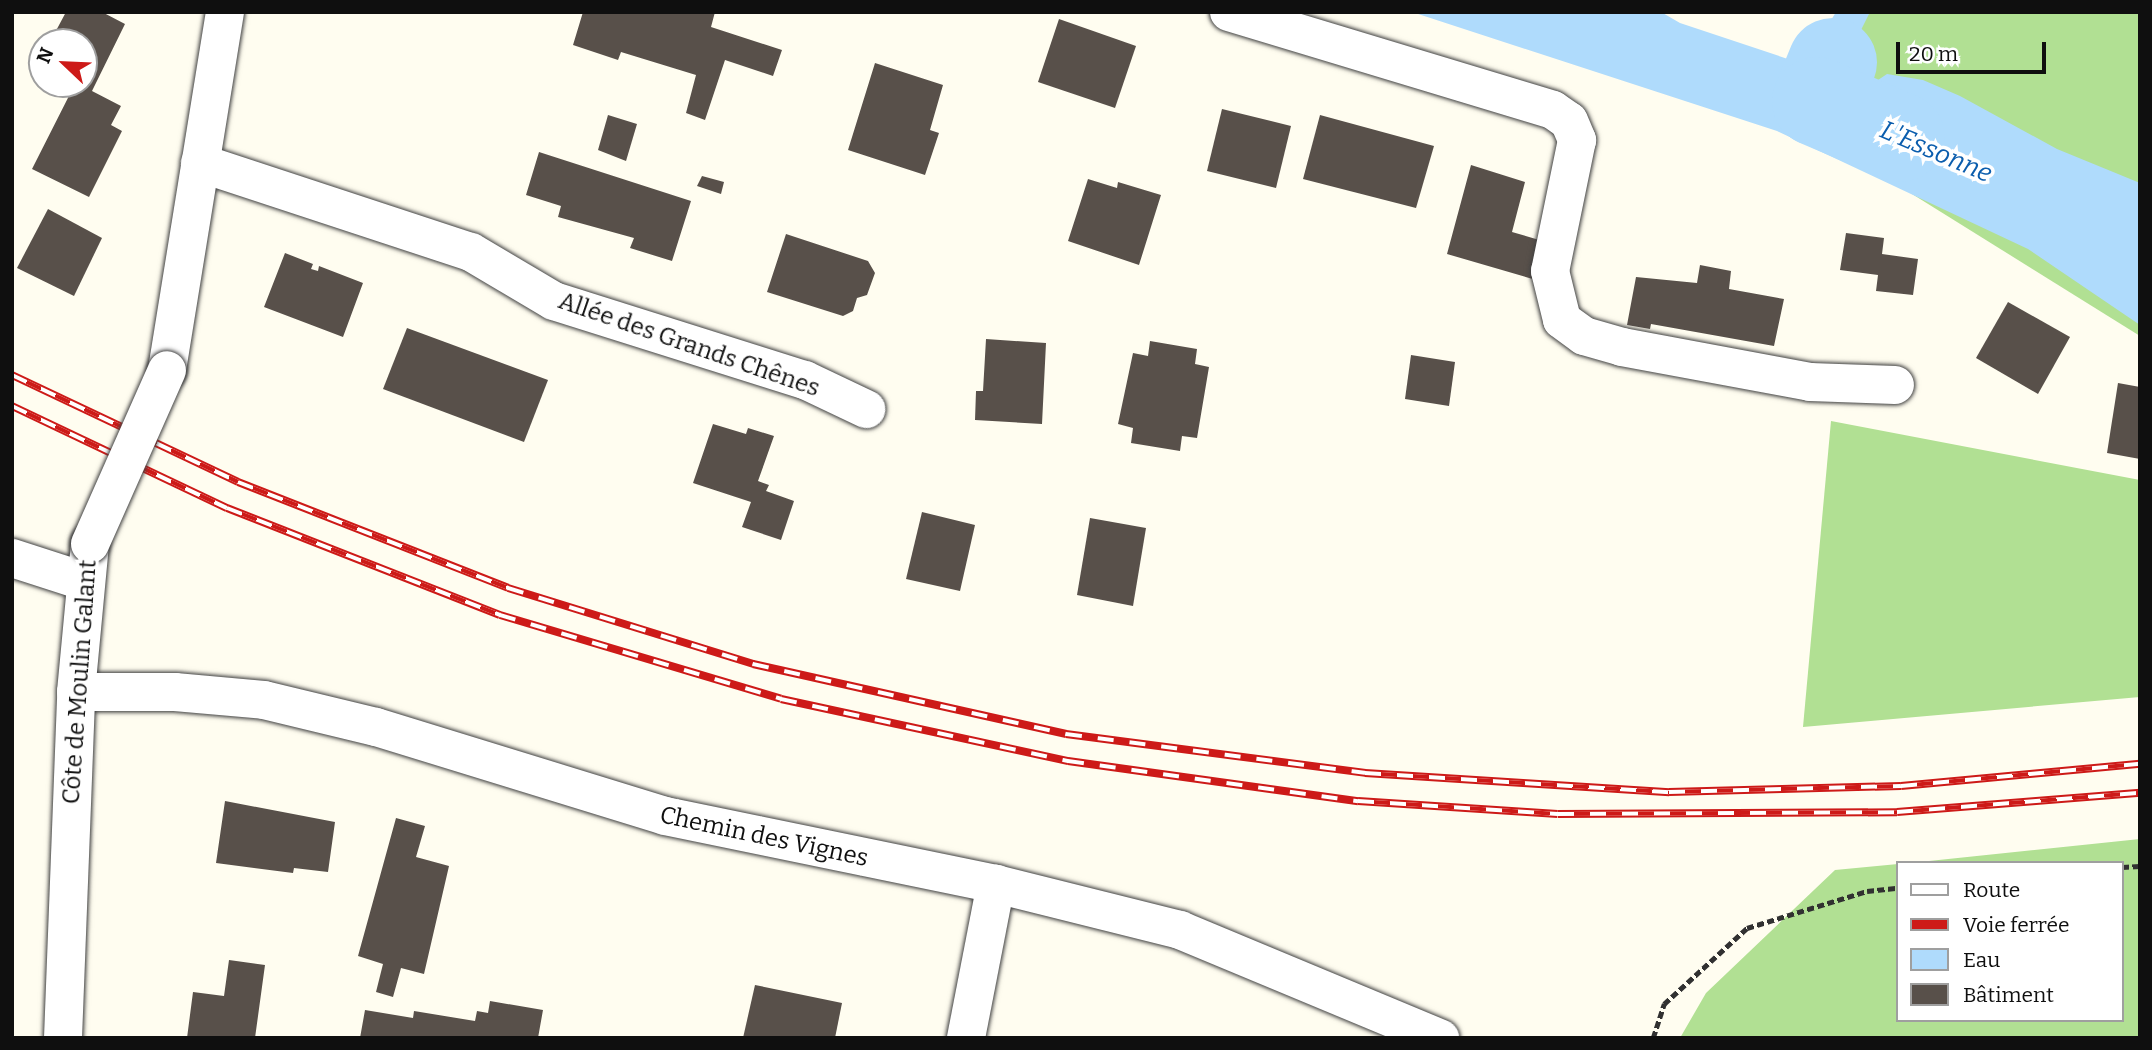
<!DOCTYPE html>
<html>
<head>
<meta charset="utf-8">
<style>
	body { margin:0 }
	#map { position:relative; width:2152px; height:1050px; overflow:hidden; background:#fffdf0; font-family:Bitter,serif }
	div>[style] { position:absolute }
	.forest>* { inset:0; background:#b1e093 }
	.water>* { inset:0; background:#afdbfc }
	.river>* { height:89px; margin:-44.5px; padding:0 44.5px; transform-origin:44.5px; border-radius:44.5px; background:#afdbfc }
	.building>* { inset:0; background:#58504a }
	.path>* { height:4.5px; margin-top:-2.25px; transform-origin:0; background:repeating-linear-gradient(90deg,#313131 0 7px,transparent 0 10.5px) }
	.roads { filter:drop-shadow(0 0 2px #424242) drop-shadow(0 0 2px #424242) }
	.minor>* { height:38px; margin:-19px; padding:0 19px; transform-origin:19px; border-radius:19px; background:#fff }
	.rail>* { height:8px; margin-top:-4px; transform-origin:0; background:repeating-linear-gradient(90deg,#fff 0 16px,#cd1a18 0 32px); box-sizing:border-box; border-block:2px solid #cd1a18 }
	.bridges { filter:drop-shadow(0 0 2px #424242) drop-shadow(0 0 2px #424242) }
	.minor-bridge>* { height:38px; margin:-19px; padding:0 19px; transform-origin:19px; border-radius:19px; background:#fff }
	span { translate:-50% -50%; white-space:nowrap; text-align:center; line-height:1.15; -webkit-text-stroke:7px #fff; paint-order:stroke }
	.street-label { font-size:24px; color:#0f0f0f }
	.water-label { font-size:26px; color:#0b5dad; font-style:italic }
	.frame { position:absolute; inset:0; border:14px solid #0f0f0f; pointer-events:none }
	.legend { position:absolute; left:1896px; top:861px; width:228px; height:161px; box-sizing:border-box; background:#fff; border:2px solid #9f9f9f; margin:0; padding:9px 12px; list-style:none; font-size:21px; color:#0f0f0f }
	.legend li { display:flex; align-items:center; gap:14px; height:35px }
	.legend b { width:35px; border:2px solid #9f9f9f }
	.north { position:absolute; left:28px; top:28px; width:70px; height:70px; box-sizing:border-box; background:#fff; border:2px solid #9f9f9f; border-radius:50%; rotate:293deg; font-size:19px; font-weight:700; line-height:28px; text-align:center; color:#0f0f0f }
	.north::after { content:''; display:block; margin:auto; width:24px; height:32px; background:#cd1a18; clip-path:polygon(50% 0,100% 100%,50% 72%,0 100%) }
	.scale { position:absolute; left:1896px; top:42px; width:150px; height:32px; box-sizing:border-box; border:4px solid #0f0f0f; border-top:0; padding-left:9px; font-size:21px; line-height:24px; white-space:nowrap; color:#0f0f0f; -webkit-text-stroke:5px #fff; paint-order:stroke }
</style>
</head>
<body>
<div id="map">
	<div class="forest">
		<i style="clip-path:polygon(1855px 12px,2140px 12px,2140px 336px,1835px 146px)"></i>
		<i style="clip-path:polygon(1831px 421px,2140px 480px,2140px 697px,1803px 727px)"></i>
		<i style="clip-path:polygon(2140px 839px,2140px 1038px,1680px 1038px,1706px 993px,1835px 870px,1898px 864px,1898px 1020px,2122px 1020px,2122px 863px,1910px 863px)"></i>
	</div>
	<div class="water">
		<i style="clip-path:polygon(1412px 12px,1661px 12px,1680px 23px,1869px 86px,1887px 74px,1923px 80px,1960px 96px,2057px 149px,2140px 183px,2140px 325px,2028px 249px,1777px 131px)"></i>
		<i style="clip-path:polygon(1836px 12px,1870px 12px,1843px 66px,1821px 59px,1819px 40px)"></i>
	</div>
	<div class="river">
		<i style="left:1832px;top:62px;width:42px;rotate:112.3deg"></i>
		<i style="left:1816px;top:101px;width:91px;rotate:23.2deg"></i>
	</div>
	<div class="building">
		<i style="clip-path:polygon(66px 12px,102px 12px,125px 24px,92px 91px,121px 106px,111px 125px,122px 131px,89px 197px,32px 169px,75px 84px,84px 84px,84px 42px,50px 42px)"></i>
		<i style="clip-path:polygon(583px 12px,715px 12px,711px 27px,782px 50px,773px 76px,725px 60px,705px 120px,686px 113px,696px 75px,621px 52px,618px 60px,573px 45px)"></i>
		<i style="clip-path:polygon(1059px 19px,1136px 46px,1115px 108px,1038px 82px)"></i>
		<i style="clip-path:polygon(875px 63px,943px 85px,930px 130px,939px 133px,925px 175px,848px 150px)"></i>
		<i style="clip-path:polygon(1222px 109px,1291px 126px,1276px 188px,1207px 171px)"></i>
		<i style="clip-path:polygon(608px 115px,637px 124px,626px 161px,598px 150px)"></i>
		<i style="clip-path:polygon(1320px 115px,1434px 146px,1416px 208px,1303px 179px)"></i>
		<i style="clip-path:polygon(539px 152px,691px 201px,672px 261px,630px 248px,634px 238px,558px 217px,561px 206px,526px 195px)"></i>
		<i style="clip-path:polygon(1471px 165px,1525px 182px,1512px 232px,1546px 242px,1536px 280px,1447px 254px)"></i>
		<i style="clip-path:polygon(702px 176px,724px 182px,721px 194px,697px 186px)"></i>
		<i style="clip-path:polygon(1088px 179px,1117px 188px,1118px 182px,1161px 195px,1139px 265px,1068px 241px)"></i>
		<i style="clip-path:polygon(48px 209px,102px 238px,74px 296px,17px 268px)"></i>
		<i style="clip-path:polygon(1846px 233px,1884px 238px,1882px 254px,1918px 259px,1913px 295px,1876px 291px,1878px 275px,1840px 270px)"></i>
		<i style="clip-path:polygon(786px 234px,868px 261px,875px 273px,867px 295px,857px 298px,853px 311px,843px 316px,767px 292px)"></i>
		<i style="clip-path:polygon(285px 253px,313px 264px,311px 269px,318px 271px,319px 266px,363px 283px,343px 337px,264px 307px)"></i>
		<i style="clip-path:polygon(1700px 265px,1731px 271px,1729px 289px,1784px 299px,1774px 346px,1651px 324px,1650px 329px,1627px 325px,1636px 277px,1697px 283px)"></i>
		<i style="clip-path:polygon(2008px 302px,2070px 337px,2038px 394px,1976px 358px)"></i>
		<i style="clip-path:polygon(407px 328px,548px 380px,524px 442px,383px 389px)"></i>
		<i style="clip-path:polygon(986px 339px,1046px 343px,1042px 424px,975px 420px,976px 391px,983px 391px)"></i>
		<i style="clip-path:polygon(1150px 341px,1197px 349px,1195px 364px,1209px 367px,1197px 438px,1182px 436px,1180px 451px,1131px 443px,1133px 428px,1118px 424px,1133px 353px,1148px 356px)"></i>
		<i style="clip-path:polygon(1411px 355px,1455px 362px,1449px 406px,1405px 399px)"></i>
		<i style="clip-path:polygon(2118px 383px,2140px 387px,2140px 459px,2107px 453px)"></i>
		<i style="clip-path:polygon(713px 424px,746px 434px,748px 428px,774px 436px,758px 481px,769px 485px,766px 491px,794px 501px,781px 540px,742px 527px,751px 502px,693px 483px)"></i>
		<i style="clip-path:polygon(922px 512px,975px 525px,960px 591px,906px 579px)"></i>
		<i style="clip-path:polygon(1090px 518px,1146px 528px,1133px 606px,1077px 595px)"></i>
		<i style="clip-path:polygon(225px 801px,335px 822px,328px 872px,294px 868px,293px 873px,216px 863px)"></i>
		<i style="clip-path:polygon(396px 818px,425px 826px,416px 857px,449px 866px,424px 974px,401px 968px,393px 997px,376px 992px,383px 964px,358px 956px)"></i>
		<i style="clip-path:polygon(229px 960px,265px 965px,255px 1038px,187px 1038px,193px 992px,224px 996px)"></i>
		<i style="clip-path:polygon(755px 985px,842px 1003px,835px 1038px,743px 1038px)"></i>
		<i style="clip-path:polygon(490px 1001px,543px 1010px,538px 1038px,360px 1038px,365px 1010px,413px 1018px,414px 1011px,475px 1021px,477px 1011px,488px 1013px)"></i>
	</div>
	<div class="path">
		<i style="left:2122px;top:867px;width:18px;rotate:-3deg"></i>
		<i style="left:1653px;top:1038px;width:36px;rotate:-72deg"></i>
		<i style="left:1664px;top:1004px;width:113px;rotate:-42.5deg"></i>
		<i style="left:1747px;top:928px;width:126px;rotate:-17.1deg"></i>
		<i style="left:1867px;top:891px;width:31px;rotate:-6deg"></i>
	</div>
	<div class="roads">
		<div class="minor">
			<i style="left:1229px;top:12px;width:338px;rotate:16.8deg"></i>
			<i style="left:1553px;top:110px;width:19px;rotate:35deg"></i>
			<i style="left:1569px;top:121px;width:21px;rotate:67deg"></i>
			<i style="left:1577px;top:140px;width:134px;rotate:101.6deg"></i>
			<i style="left:1550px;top:271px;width:50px;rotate:76.2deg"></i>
			<i style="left:1562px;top:320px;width:27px;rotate:36deg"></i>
			<i style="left:1584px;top:336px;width:40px;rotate:16deg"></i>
			<i style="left:1622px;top:347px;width:191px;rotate:10.5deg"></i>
			<i style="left:1810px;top:382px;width:85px;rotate:2deg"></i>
			<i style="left:200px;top:163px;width:285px;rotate:18.2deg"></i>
			<i style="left:471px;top:252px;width:96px;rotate:30.6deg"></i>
			<i style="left:554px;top:301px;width:263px;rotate:17.5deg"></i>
			<i style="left:805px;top:380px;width:68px;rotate:25.4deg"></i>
			<i style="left:167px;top:370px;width:363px;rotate:-80.8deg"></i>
			<i style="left:12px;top:558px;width:75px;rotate:17.9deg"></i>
			<i style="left:76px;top:692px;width:99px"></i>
			<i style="left:175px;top:692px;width:89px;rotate:5.1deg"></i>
			<i style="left:264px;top:700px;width:115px;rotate:13.6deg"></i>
			<i style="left:376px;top:727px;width:302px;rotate:17.1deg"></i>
			<i style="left:665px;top:816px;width:338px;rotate:11.6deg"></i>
			<i style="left:996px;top:884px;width:190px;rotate:14deg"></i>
			<i style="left:1180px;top:930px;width:282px;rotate:22.6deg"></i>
			<i style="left:63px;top:1038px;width:346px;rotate:-87.8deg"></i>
			<i style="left:76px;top:692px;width:149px;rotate:-84.6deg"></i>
			<i style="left:966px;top:1038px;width:157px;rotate:-79deg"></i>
		</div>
	</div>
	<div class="rail">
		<i style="left:12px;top:375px;width:250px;rotate:25.3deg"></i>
		<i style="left:238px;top:482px;width:290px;rotate:21.4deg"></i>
		<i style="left:508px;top:588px;width:257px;rotate:17.2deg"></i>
		<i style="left:753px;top:664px;width:321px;rotate:12.6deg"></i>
		<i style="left:1066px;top:734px;width:302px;rotate:7.4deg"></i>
		<i style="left:1365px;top:773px;width:305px;rotate:3.6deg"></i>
		<i style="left:1669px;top:792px;width:232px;rotate:-1.5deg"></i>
		<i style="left:1901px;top:786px;width:240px;rotate:-5.3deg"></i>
		<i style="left:12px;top:406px;width:238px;rotate:25.4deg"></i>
		<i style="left:227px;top:508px;width:293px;rotate:21.4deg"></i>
		<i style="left:500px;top:615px;width:293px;rotate:16.6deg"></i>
		<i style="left:781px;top:699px;width:294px;rotate:12.2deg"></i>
		<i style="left:1068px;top:761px;width:293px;rotate:7.9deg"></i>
		<i style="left:1358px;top:801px;width:200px;rotate:3.7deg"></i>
		<i style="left:1558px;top:814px;width:339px;rotate:-0.3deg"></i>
		<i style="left:1897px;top:812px;width:244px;rotate:-4.5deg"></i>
	</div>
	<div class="bridges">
		<div class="minor-bridge">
			<i style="left:90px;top:544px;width:190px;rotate:-66.1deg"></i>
		</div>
	</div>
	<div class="street-label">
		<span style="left:689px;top:345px;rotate:19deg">Allée des Grands Chênes</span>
		<span style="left:80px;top:682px;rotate:-86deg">Côte de Moulin Galant</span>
		<span style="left:764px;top:837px;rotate:12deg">Chemin des Vignes</span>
	</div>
	<div class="water-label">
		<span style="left:1936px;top:152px;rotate:23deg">L'Essonne</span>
	</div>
	<div class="frame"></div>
	<ul class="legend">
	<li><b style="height:9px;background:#fff"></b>Route</li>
	<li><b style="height:9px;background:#cd1a18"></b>Voie ferrée</li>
	<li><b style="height:19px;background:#afdbfc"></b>Eau</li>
	<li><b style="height:19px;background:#58504a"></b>Bâtiment</li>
	</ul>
	<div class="north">N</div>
	<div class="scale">20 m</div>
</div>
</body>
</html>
